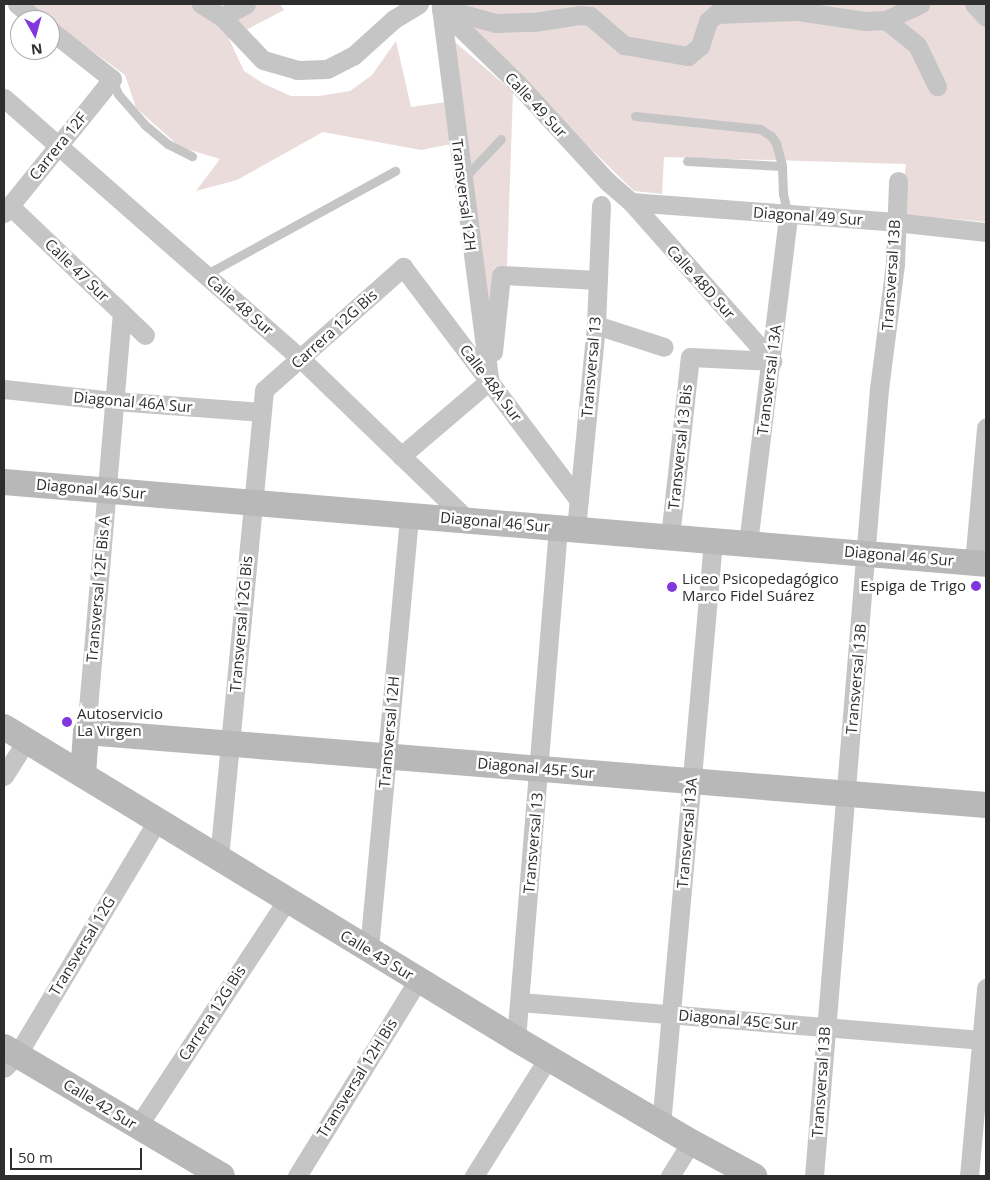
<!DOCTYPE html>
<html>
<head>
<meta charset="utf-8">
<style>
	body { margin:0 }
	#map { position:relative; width:990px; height:1180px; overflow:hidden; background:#fff; font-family:"Open Sans",sans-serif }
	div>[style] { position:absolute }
	.green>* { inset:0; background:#ebdcdc }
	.lane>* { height:9px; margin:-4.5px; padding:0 4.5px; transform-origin:4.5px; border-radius:4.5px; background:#c5c5c5 }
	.street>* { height:19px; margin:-9.5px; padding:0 9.5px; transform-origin:9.5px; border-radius:9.5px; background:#c5c5c5 }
	.secondary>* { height:26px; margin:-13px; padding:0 13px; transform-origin:13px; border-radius:13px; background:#b8b8b8 }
	.dots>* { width:14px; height:14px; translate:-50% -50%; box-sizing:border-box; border:2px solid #fff; border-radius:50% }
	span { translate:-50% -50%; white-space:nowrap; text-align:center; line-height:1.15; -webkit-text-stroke:5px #fff; paint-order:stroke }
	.street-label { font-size:15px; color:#2e2e2e }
	.poi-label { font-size:15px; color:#2e2e2e }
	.left { translate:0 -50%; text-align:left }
	.right { translate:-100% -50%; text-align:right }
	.frame { position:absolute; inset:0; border:5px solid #2e2e2e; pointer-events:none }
	.north { position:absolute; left:10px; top:10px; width:50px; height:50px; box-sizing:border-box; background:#fff; border:1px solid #ababab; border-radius:50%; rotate:173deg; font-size:14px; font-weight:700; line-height:20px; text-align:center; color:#2e2e2e }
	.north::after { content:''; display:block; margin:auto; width:18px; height:22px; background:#8236de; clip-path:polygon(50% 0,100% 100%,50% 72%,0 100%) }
	.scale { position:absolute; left:10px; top:1148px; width:132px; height:22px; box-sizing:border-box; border:2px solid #2e2e2e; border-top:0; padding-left:6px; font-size:15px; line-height:18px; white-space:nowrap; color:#2e2e2e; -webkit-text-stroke:4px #fff; paint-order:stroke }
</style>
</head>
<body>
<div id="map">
	<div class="green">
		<i style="clip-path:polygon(28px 4px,280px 4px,284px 10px,229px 39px,244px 71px,264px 84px,291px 96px,319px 96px,350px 91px,372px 75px,396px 41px,411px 107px,446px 102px,452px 144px,421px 150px,323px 132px,237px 180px,196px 191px,220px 159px,180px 147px,136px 108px,125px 75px)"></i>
		<i style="clip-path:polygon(442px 4px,986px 4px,986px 222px,899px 214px,906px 164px,664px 157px,662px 194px,634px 191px)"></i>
		<i style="clip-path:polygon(448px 36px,513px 92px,507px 267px,494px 268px,489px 334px)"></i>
	</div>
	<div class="lane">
		<i style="left:112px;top:79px;width:16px;rotate:68deg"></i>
		<i style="left:118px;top:94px;width:41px;rotate:48.9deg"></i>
		<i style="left:145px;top:125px;width:30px;rotate:40deg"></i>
		<i style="left:168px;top:144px;width:27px;rotate:27deg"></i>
		<i style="left:635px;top:116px;width:126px;rotate:5.9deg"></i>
		<i style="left:760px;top:129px;width:13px;rotate:32deg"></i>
		<i style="left:771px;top:136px;width:9px;rotate:54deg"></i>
		<i style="left:776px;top:143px;width:24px;rotate:75deg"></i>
		<i style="left:782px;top:166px;width:28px;rotate:88deg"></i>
		<i style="left:783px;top:194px;width:22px;rotate:77deg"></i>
		<i style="left:687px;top:161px;width:95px;rotate:3deg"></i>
		<i style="left:463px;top:179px;width:55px;rotate:-46.5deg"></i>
		<i style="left:205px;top:275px;width:217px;rotate:-28.7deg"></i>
	</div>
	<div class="street">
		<i style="left:17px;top:4px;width:26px;rotate:39deg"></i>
		<i style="left:201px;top:4px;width:25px;rotate:32deg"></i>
		<i style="left:222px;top:17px;width:59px;rotate:46.4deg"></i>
		<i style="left:263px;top:60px;width:35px;rotate:16deg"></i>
		<i style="left:297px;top:70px;width:30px;rotate:-2deg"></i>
		<i style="left:327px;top:69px;width:29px;rotate:-27deg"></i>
		<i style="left:353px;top:56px;width:55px;rotate:-42.1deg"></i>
		<i style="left:394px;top:19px;width:29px;rotate:-31deg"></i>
		<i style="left:974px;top:4px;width:18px;rotate:47deg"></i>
		<i style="left:441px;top:8px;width:57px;rotate:15.3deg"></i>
		<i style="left:496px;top:23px;width:38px;rotate:-2deg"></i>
		<i style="left:534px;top:22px;width:47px;rotate:-8.7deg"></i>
		<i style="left:580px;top:15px;width:10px;rotate:6deg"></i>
		<i style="left:590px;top:16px;width:45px;rotate:40.5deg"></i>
		<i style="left:624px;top:45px;width:65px;rotate:9.8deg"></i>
		<i style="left:688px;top:56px;width:16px;rotate:-40deg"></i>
		<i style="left:700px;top:46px;width:26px;rotate:-72deg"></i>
		<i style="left:708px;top:21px;width:11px;rotate:-41deg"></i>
		<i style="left:716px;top:14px;width:82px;rotate:-2.1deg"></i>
		<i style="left:798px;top:11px;width:68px;rotate:8.5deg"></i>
		<i style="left:865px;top:21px;width:21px;rotate:-3deg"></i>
		<i style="left:886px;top:20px;width:38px;rotate:-25deg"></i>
		<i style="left:441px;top:8px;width:374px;rotate:82.6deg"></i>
		<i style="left:441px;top:9px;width:103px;rotate:44.2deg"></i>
		<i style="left:515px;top:81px;width:137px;rotate:47.4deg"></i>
		<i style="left:608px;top:182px;width:30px;rotate:41deg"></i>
		<i style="left:631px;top:202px;width:213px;rotate:48.4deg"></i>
		<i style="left:222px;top:17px;width:27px;rotate:-28deg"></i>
		<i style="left:886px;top:20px;width:40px;rotate:39deg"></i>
		<i style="left:917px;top:45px;width:46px;rotate:64deg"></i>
		<i style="left:4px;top:98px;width:394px;rotate:41.3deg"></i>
		<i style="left:300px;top:358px;width:233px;rotate:44deg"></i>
		<i style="left:631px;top:202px;width:265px;rotate:4.3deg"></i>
		<i style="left:895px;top:222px;width:92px;rotate:6.3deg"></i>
		<i style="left:9px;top:205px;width:188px;rotate:43.7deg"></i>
		<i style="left:4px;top:213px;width:172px;rotate:-51.1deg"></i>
		<i style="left:112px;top:79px;width:79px;rotate:-141.7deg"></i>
		<i style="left:596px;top:325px;width:71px;rotate:17.9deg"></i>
		<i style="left:493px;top:352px;width:77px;rotate:-84.1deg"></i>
		<i style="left:501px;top:275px;width:97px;rotate:3deg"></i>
		<i style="left:4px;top:389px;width:112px;rotate:6.2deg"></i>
		<i style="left:115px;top:401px;width:147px;rotate:4.3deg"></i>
		<i style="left:401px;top:456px;width:116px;rotate:-40.4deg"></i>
		<i style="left:576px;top:529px;width:205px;rotate:-84.4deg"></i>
		<i style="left:596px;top:325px;width:120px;rotate:-87.6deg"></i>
		<i style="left:670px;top:537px;width:181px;rotate:-83.7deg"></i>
		<i style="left:690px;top:357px;width:82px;rotate:2.8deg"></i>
		<i style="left:748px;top:543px;width:329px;rotate:-83deg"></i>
		<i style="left:974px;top:563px;width:136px;rotate:-84.9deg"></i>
		<i style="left:86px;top:732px;width:421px;rotate:-85.1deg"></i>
		<i style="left:4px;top:776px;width:41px;rotate:-57.8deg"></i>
		<i style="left:219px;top:858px;width:470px;rotate:-84.5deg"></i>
		<i style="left:264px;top:390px;width:186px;rotate:-41.5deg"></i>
		<i style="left:403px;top:267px;width:291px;rotate:53deg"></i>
		<i style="left:369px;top:949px;width:436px;rotate:-84.7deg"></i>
		<i style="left:520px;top:1002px;width:468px;rotate:4.7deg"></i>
		<i style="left:516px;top:1039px;width:513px;rotate:-85.3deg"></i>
		<i style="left:4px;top:1068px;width:18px;rotate:-45deg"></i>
		<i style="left:17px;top:1055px;width:273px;rotate:-59.1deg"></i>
		<i style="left:661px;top:1125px;width:586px;rotate:-84.91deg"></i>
		<i style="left:138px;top:1126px;width:271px;rotate:-56.6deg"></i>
		<i style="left:297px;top:1176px;width:230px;rotate:-58.3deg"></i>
		<i style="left:474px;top:1176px;width:139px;rotate:-57.9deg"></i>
		<i style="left:670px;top:1176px;width:40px;rotate:-58deg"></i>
		<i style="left:814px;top:1176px;width:790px;rotate:-85.28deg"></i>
		<i style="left:879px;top:389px;width:126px;rotate:-82.7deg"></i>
		<i style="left:895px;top:264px;width:83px;rotate:-87.9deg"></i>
		<i style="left:969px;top:1176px;width:189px;rotate:-84.8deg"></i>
	</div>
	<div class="secondary">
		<i style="left:4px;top:482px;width:985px;rotate:4.77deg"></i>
		<i style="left:4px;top:727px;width:600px;rotate:31.36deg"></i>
		<i style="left:516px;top:1039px;width:203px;rotate:30.5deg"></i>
		<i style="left:691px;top:1142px;width:72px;rotate:28.4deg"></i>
		<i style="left:83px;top:775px;width:43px;rotate:-86deg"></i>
		<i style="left:86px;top:732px;width:903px;rotate:4.64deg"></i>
		<i style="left:4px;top:1047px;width:253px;rotate:30.6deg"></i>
	</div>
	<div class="dots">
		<i style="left:976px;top:586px;background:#8236de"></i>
		<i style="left:672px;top:587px;background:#8236de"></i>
		<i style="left:67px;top:722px;background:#8236de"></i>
	</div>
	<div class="street-label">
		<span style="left:536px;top:105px;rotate:47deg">Calle 49 Sur</span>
		<span style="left:58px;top:146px;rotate:-51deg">Carrera 12F</span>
		<span style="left:464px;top:195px;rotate:83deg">Transversal 12H</span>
		<span style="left:808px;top:216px;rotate:4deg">Diagonal 49 Sur</span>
		<span style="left:77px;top:270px;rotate:44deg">Calle 47 Sur</span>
		<span style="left:891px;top:275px;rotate:-86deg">Transversal 13B</span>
		<span style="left:701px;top:282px;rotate:48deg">Calle 48D Sur</span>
		<span style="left:240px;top:305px;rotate:41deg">Calle 48 Sur</span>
		<span style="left:334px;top:329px;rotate:-42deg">Carrera 12G Bis</span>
		<span style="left:591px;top:367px;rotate:-85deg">Transversal 13</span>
		<span style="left:769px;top:380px;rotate:-83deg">Transversal 13A</span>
		<span style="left:491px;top:383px;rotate:53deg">Calle 48A Sur</span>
		<span style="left:133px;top:402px;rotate:5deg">Diagonal 46A Sur</span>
		<span style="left:680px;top:447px;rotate:-84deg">Transversal 13 Bis</span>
		<span style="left:91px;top:489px;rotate:5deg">Diagonal 46 Sur</span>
		<span style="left:495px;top:522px;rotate:5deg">Diagonal 46 Sur</span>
		<span style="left:899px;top:556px;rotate:5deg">Diagonal 46 Sur</span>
		<span style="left:98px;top:589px;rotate:-85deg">Transversal 12F Bis A</span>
		<span style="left:241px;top:624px;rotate:-85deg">Transversal 12G Bis</span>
		<span style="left:856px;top:679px;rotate:-85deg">Transversal 13B</span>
		<span style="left:389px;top:732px;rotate:-85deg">Transversal 12H</span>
		<span style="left:536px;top:768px;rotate:5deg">Diagonal 45F Sur</span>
		<span style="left:687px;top:833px;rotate:-85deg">Transversal 13A</span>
		<span style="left:533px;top:843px;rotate:-85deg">Transversal 13</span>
		<span style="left:82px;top:946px;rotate:-59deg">Transversal 12G</span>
		<span style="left:377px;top:955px;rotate:31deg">Calle 43 Sur</span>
		<span style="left:212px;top:1013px;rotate:-57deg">Carrera 12G Bis</span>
		<span style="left:738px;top:1020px;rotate:5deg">Diagonal 45C Sur</span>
		<span style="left:357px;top:1078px;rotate:-58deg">Transversal 12H Bis</span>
		<span style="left:821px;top:1082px;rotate:-86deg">Transversal 13B</span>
		<span style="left:100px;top:1104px;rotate:31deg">Calle 42 Sur</span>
	</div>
	<div class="poi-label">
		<span class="left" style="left:682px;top:587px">Liceo Psicopedagógico<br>Marco Fidel Suárez</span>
		<span class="right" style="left:966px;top:586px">Espiga de Trigo</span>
		<span class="left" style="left:77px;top:722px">Autoservicio<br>La Virgen</span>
	</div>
	<div class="frame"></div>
	<div class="north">N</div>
	<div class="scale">50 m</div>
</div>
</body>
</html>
